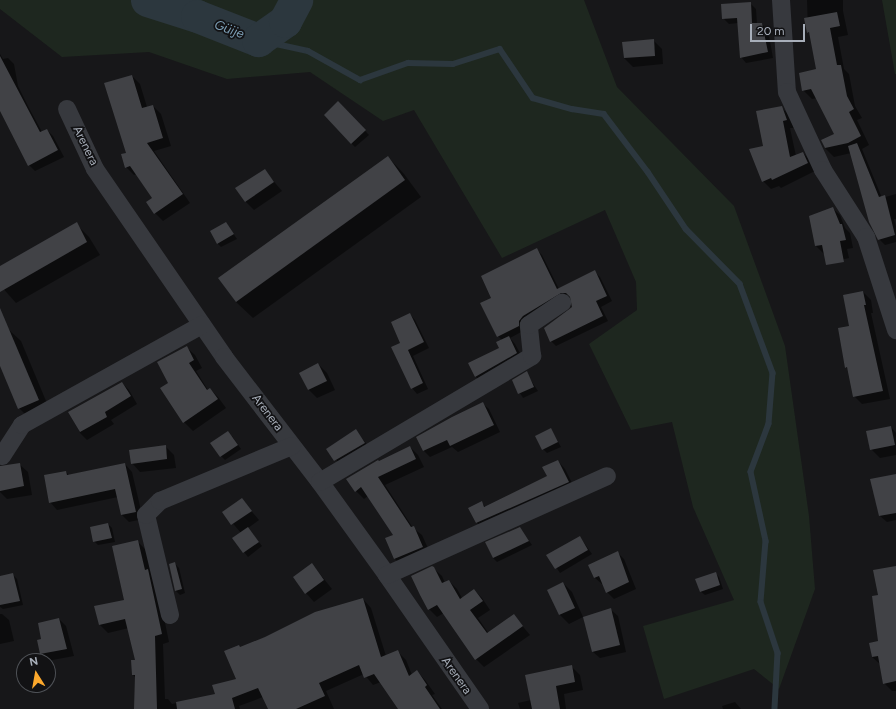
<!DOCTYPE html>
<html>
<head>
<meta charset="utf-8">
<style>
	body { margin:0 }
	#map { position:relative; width:896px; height:709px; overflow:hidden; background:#171719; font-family:Figtree,sans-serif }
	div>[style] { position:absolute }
	.green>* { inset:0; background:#1e271f }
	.shadow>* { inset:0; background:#0007 }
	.stream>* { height:5.5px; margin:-2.75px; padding:0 2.75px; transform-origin:2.75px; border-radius:2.75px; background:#2c373e }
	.river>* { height:33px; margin:-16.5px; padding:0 16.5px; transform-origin:16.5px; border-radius:16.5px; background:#2c373e }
	.building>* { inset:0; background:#414246 }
	.street>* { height:18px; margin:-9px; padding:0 9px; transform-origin:9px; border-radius:9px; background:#37393e }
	span { translate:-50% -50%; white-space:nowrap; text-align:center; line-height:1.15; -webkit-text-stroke:3.5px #121214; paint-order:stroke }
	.street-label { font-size:12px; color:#a8afba }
	.water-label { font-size:13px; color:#7d9fb6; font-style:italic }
	.north { position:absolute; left:16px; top:653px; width:40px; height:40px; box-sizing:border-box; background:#121214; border:1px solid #4e5156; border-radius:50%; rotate:349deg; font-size:11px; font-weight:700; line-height:16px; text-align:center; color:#a8afba }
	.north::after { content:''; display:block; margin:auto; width:14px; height:18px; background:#fca82c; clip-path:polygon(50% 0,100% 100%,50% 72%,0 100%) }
	.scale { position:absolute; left:750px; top:24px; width:55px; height:18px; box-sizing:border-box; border:2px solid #a8afba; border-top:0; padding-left:5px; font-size:12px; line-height:14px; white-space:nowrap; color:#a8afba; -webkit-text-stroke:3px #121214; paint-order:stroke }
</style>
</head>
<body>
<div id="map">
	<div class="green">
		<i style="clip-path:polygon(0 0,584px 0,617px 87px,734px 206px,785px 346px,809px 516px,815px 589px,779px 689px,754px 669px,664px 699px,643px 626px,734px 600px,693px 507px,672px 422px,631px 430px,589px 344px,637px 310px,636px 282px,605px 210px,502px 258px,414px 110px,383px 121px,310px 72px,227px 79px,149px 52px,62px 57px,0 9px)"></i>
		<i style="clip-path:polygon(882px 0,896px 0,896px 74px,895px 74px)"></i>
	</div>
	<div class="shadow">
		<i style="clip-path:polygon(807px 0,843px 0,843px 11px,848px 35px,838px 37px,844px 69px,849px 74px,855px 106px,862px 118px,857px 120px,869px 145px,862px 149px,882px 198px,896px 194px,896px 219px,894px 219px,896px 227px,896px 242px,885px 245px,879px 239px,851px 153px,834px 157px,825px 148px,835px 134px,817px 98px,812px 99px,803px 90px,817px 70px,811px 35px,808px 32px)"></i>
		<i style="clip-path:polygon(750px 3px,756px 9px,757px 24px,762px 24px,768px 30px,773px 58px,746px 63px,741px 57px,738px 23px,729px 24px,723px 18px)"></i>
		<i style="clip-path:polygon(654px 41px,662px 49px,663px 64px,633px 67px,624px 58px)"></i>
		<i style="clip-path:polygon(0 54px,3px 59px,8px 58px,14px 64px,18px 86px,29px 108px,42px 132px,47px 130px,53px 136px,64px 157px,35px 171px,29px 165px,0 109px)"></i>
		<i style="clip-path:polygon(132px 76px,140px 84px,147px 107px,153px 106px,161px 114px,171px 146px,154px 151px,190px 203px,163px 221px,155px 213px,154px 198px,137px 174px,134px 175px,126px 167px)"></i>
		<i style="clip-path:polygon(338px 103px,369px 135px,355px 147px,351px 143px)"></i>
		<i style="clip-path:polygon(781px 107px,789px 115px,794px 128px,790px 128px,796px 156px,803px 153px,811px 161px,815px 171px,781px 188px,779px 186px,771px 189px,763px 181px,764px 147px)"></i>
		<i style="clip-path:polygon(388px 157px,404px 174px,421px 197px,253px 318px,236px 302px)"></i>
		<i style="clip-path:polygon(264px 170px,282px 191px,254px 210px,245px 201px)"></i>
		<i style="clip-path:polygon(832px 208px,840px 215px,845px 228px,850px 233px,853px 248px,847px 249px,849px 258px,832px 262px,816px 246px)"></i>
		<i style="clip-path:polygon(226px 223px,237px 239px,221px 247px,217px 243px)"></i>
		<i style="clip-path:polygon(76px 224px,89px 237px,100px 255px,16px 303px,0 285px,0 267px)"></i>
		<i style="clip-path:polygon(537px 250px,542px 255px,559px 289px,595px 272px,600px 277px,612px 301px,601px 307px,608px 321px,556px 346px,551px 341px,573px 308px,572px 298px,566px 297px,523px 331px,510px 338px,515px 344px,523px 359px,482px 383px,475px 376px,500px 349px,502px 340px,498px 336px,492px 298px)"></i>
		<i style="clip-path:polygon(863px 292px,871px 300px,873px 313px,871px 313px,890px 399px,862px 404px,854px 396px,849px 371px,846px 367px,850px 327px)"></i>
		<i style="clip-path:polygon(410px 314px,415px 320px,429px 348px,413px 356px,428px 389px,417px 394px,412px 388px,402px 343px)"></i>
		<i style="clip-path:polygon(8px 329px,21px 341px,51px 413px,32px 421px,19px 408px,0 363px,0 332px)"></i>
		<i style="clip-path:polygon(186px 347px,195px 355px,202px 368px,196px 371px,208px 390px,210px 389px,218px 397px,226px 408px,193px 431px,184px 422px,162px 388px,169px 383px)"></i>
		<i style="clip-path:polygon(318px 364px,327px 373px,335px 390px,317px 398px,309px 390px,301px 373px)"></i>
		<i style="clip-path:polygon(526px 373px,538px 391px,523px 398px,513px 381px)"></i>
		<i style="clip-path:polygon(122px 383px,129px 390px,137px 404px,111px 420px,114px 424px,87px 440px,80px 433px,73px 411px)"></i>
		<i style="clip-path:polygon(482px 403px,489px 409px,500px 432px,458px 452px,452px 447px,430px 457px,424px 451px,418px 437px)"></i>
		<i style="clip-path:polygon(891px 427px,896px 433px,896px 455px,880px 458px,871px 449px)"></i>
		<i style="clip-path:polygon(551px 429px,561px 447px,547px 453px,543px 449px)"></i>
		<i style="clip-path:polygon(356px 431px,373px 452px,344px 469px,328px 450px)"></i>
		<i style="clip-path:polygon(232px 436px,241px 449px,225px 460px,221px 456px)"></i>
		<i style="clip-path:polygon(165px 446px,174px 455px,176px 468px,140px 472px,132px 463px)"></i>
		<i style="clip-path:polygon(410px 447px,418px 455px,424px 467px,385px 485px,413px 528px,422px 535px,431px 555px,403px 567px,395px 559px,387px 539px,395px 535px,368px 496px,364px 499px,356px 491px,379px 462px)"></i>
		<i style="clip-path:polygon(558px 461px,565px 469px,575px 489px,484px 530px,477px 523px,470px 508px,481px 503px,486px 507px,548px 477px)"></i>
		<i style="clip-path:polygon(19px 464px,28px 472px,32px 495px,7px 499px,0 492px,0 467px)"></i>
		<i style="clip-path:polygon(125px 464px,132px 472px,143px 519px,129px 522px,122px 515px,118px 497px,57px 510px,50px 502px,66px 472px,69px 475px)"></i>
		<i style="clip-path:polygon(896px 477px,896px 520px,887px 522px,880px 516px)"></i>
		<i style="clip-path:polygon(242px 500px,259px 520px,248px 528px,262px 546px,248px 557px,233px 538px,241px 533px,224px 513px)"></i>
		<i style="clip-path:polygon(108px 524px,112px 528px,115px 542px,98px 545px,94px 541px)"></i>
		<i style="clip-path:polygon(520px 528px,532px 545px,497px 562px,493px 558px)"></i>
		<i style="clip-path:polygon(580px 537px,592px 554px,560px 573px,548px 555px)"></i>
		<i style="clip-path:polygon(137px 541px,145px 549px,156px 579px,169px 642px,163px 644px,165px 699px,168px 699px,172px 704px,216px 695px,237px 680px,241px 648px,363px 599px,371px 608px,386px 656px,398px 652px,406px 660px,412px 675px,417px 671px,425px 680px,435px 694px,432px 695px,442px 709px,401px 709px,381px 682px,373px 685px,364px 674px,326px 691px,334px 709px,269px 709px,263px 697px,239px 706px,240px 709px,135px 709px,136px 678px,133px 675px,132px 661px,136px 661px,129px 628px,108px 633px,100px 625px,125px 600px)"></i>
		<i style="clip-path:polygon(617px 552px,624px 559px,636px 589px,614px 599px,607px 592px,603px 584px,602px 584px,595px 578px,589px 565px)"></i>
		<i style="clip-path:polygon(175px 564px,179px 568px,185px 593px,180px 595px,176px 591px)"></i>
		<i style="clip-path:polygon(312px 564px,332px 589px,314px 602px,306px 593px)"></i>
		<i style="clip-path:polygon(896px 567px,896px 691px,892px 691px,884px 683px,881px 665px,872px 657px,870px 643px,879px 642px,879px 596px)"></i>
		<i style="clip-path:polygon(433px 568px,442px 576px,445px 583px,449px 581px,457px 589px,462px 598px,474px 590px,482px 598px,490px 610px,478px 618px,489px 634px,514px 616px,530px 635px,484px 667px,476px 659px,444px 613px,437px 617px,429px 609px)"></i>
		<i style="clip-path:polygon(715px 573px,719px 577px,723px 589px,705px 595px,700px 591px)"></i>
		<i style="clip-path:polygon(13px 575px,17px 579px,23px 605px,3px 609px,0 607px,0 577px)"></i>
		<i style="clip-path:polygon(563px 583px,572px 592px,583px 617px,569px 624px,560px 615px,548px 590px)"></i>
		<i style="clip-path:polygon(611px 610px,618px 616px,626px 652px,600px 658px,593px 652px)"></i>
		<i style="clip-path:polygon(0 614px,2px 614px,9px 620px,14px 641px,0 644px)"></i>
		<i style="clip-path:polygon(59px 619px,66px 626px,74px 656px,47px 661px,40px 654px)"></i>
		<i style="clip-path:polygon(571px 666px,580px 675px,583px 690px,564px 694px,566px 709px,520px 709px,518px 703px,531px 700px)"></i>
		<i style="clip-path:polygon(735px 702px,741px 709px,723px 709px,722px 706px)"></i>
	</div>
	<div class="stream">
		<i style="left:258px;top:40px;width:51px;rotate:12.4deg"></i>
		<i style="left:308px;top:51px;width:60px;rotate:29.1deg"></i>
		<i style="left:360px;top:80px;width:51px;rotate:-19.5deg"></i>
		<i style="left:408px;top:63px;width:45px;rotate:1.3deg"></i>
		<i style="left:453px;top:64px;width:49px;rotate:-17.7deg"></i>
		<i style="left:500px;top:49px;width:59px;rotate:56deg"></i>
		<i style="left:533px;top:98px;width:41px;rotate:15.8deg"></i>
		<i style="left:572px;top:109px;width:32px;rotate:9deg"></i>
		<i style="left:604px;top:114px;width:73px;rotate:52.8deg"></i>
		<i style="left:648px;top:172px;width:69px;rotate:56.3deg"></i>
		<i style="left:686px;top:229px;width:77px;rotate:45.5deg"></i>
		<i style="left:740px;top:284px;width:95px;rotate:69.7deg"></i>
		<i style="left:773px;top:373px;width:51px;rotate:94.5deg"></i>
		<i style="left:769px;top:424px;width:51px;rotate:110.6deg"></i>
		<i style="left:751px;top:472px;width:71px;rotate:77.7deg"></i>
		<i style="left:766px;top:541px;width:61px;rotate:94.7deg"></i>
		<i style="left:761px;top:602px;width:54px;rotate:71.6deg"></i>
		<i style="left:778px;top:653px;width:56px;rotate:93.1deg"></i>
	</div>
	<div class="river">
		<i style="left:147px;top:0;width:52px;rotate:17.7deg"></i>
		<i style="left:197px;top:16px;width:66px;rotate:21.5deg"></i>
		<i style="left:258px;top:40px;width:33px;rotate:-35deg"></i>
		<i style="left:285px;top:21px;width:24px;rotate:-62deg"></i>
	</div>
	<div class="building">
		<i style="clip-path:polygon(751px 2px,752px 23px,762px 23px,768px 52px,740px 58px,737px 18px,722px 19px,721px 4px)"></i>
		<i style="clip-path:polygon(837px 12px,840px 26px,830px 28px,837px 65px,841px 65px,847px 96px,854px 109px,849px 112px,861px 136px,848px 143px,825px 148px,821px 140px,834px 134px,811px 89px,802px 91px,799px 73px,816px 69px,809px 32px,807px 33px,804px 18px)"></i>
		<i style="clip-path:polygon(654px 39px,655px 56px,624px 58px,622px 42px)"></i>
		<i style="clip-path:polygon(0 56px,40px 132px,47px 129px,58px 150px,28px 166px,0 111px)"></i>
		<i style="clip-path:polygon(132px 75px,142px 108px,153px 105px,163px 138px,147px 143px,183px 194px,154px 214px,146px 202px,152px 198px,130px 166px,125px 168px,121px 154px,126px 153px,104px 83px)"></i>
		<i style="clip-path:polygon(338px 101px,366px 130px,351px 144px,324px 115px)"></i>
		<i style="clip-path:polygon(782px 106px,787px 120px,783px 121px,790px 157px,803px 152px,808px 163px,772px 180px,771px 178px,762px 182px,749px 149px,763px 146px,756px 111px)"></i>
		<i style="clip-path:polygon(857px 143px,879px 197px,885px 195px,895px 235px,878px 240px,869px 222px,848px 146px)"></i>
		<i style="clip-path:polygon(388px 156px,405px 180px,236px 302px,218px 278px)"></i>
		<i style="clip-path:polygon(265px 169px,274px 182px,245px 202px,235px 188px)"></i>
		<i style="clip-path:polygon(833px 207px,840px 224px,842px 224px,846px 240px,840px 241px,844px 262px,826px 265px,822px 245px,815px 246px,809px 216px)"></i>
		<i style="clip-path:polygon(77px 222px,87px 242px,0 292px,0 266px)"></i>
		<i style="clip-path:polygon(226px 222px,234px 234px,217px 244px,210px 231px)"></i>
		<i style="clip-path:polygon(537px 248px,557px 289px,595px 270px,607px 296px,596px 301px,603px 316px,550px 342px,544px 328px,572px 307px,570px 297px,566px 293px,561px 293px,523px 316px,519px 321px,519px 326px,497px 337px,480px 303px,491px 298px,481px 276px)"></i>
		<i style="clip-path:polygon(863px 291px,866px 305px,864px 305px,883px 391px,853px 397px,847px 367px,845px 368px,838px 328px,849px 326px,843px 295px)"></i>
		<i style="clip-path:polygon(0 308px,39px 400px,18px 409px,0 366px)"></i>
		<i style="clip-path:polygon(410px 313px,424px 342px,408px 350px,423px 383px,411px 389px,391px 347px,400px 343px,391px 322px)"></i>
		<i style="clip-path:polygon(509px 336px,517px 353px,475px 377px,468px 363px,499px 348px,496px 342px)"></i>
		<i style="clip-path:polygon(187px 346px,194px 360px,189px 363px,207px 390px,210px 388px,218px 399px,183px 423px,160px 388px,168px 383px,157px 362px)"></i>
		<i style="clip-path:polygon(318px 363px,327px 381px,308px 390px,299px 373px)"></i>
		<i style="clip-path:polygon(527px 371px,534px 387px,518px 394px,512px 380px)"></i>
		<i style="clip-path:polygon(122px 382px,131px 396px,105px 412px,107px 417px,80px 432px,68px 412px)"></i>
		<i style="clip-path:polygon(483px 402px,494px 425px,450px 446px,447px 440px,423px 451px,416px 437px,452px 417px)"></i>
		<i style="clip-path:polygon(891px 426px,895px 445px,870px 450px,866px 431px)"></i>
		<i style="clip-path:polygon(551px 428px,558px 442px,542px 450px,535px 436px)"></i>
		<i style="clip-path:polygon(356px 429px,365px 443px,334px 461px,326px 449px)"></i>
		<i style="clip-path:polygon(228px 431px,238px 445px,220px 457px,210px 443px)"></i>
		<i style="clip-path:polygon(166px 445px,167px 459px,131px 464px,129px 450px)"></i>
		<i style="clip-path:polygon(410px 446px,416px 459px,378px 477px,411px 527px,414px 526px,423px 547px,394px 559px,385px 538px,393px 535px,361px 487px,355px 492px,346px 479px,378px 460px,379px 461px)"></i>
		<i style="clip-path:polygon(558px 460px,569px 482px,476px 523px,468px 508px,482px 501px,484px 507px,547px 476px,542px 467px)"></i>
		<i style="clip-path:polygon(20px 463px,24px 486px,0 491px,0 466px)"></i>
		<i style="clip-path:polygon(125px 463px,136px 512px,121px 515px,115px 489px,49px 503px,44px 475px,66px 471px,67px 475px)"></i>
		<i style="clip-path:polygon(896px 474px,896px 513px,879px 516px,870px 479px)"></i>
		<i style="clip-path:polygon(242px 498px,252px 511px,231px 525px,222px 512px)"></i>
		<i style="clip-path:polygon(108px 523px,112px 538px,93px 542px,90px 527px)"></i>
		<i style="clip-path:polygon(248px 527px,259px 542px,243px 553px,232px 538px)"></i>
		<i style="clip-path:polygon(520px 527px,529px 541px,493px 558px,485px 542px)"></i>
		<i style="clip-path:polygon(580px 536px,588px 550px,555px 569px,546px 555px)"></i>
		<i style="clip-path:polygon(138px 540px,145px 570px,148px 569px,162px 634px,155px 636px,157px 709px,134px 709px,135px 675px,132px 675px,131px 660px,135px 660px,125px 619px,99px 625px,94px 606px,124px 600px,112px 546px)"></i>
		<i style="clip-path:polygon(618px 551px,629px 582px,606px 593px,599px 576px,594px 578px,588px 565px)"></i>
		<i style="clip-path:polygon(175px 562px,182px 589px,175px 591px,169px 564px)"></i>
		<i style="clip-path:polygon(312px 563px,324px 580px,305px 594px,293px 577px)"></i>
		<i style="clip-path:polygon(432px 566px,434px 567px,442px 583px,449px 580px,460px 599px,474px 589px,483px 601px,470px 610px,487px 633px,514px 614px,523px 626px,475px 660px,437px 605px,428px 610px,420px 595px,411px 576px)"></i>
		<i style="clip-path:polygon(896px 566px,896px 681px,883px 684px,878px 656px,872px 657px,869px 643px,878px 641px,872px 596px,878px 595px,873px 570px)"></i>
		<i style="clip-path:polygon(716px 572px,720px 585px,700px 592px,695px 579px)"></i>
		<i style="clip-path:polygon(13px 573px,20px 601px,0 605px,0 576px)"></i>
		<i style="clip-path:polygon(563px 582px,575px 608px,559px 615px,547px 590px)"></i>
		<i style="clip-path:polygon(363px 598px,381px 657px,398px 650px,409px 676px,417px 670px,427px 685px,425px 687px,440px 709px,398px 709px,374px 674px,364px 678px,359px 665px,319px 683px,325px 696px,296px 709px,268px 709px,258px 688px,232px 698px,235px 709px,177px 709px,176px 702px,215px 694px,212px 685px,236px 679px,224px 651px,239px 645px,240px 647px,265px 637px,315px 612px)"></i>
		<i style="clip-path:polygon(611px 608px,620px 645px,592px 652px,583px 617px)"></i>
		<i style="clip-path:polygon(59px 618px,67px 649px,40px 654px,37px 640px,41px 639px,38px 623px)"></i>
		<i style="clip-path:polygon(572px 665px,575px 682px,556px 686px,560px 709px,532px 709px,525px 675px)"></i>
	</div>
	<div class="street">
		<i style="left:781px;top:0;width:92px;rotate:86.3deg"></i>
		<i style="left:787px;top:92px;width:86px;rotate:65.2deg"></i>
		<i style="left:823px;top:170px;width:80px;rotate:57.3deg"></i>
		<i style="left:866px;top:237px;width:98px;rotate:72.1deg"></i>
		<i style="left:67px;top:109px;width:66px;rotate:65deg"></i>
		<i style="left:95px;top:169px;width:228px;rotate:55.5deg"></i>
		<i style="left:224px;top:357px;width:158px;rotate:52.5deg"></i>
		<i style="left:320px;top:482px;width:115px;rotate:54.2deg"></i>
		<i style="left:387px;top:575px;width:163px;rotate:55.2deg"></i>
		<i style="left:2px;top:456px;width:37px;rotate:-57deg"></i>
		<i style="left:22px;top:425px;width:206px;rotate:-29.1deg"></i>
		<i style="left:320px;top:482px;width:247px;rotate:-30.7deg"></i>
		<i style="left:532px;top:356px;width:31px;rotate:-96deg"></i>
		<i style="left:529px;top:325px;width:40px;rotate:-34deg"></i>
		<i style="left:387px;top:575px;width:241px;rotate:-24.2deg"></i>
		<i style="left:170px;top:615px;width:103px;rotate:-103.5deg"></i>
		<i style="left:146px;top:515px;width:20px;rotate:-45deg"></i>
		<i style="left:160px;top:501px;width:143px;rotate:-22.6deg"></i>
	</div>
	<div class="street-label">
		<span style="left:85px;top:146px;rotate:64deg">Arenera</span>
		<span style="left:267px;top:413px;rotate:53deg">Arenera</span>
		<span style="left:456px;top:676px;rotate:55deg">Arenera</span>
	</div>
	<div class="water-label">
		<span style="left:229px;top:30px;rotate:20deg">Güije</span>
	</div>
	<div class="north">N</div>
	<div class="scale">20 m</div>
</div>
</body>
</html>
